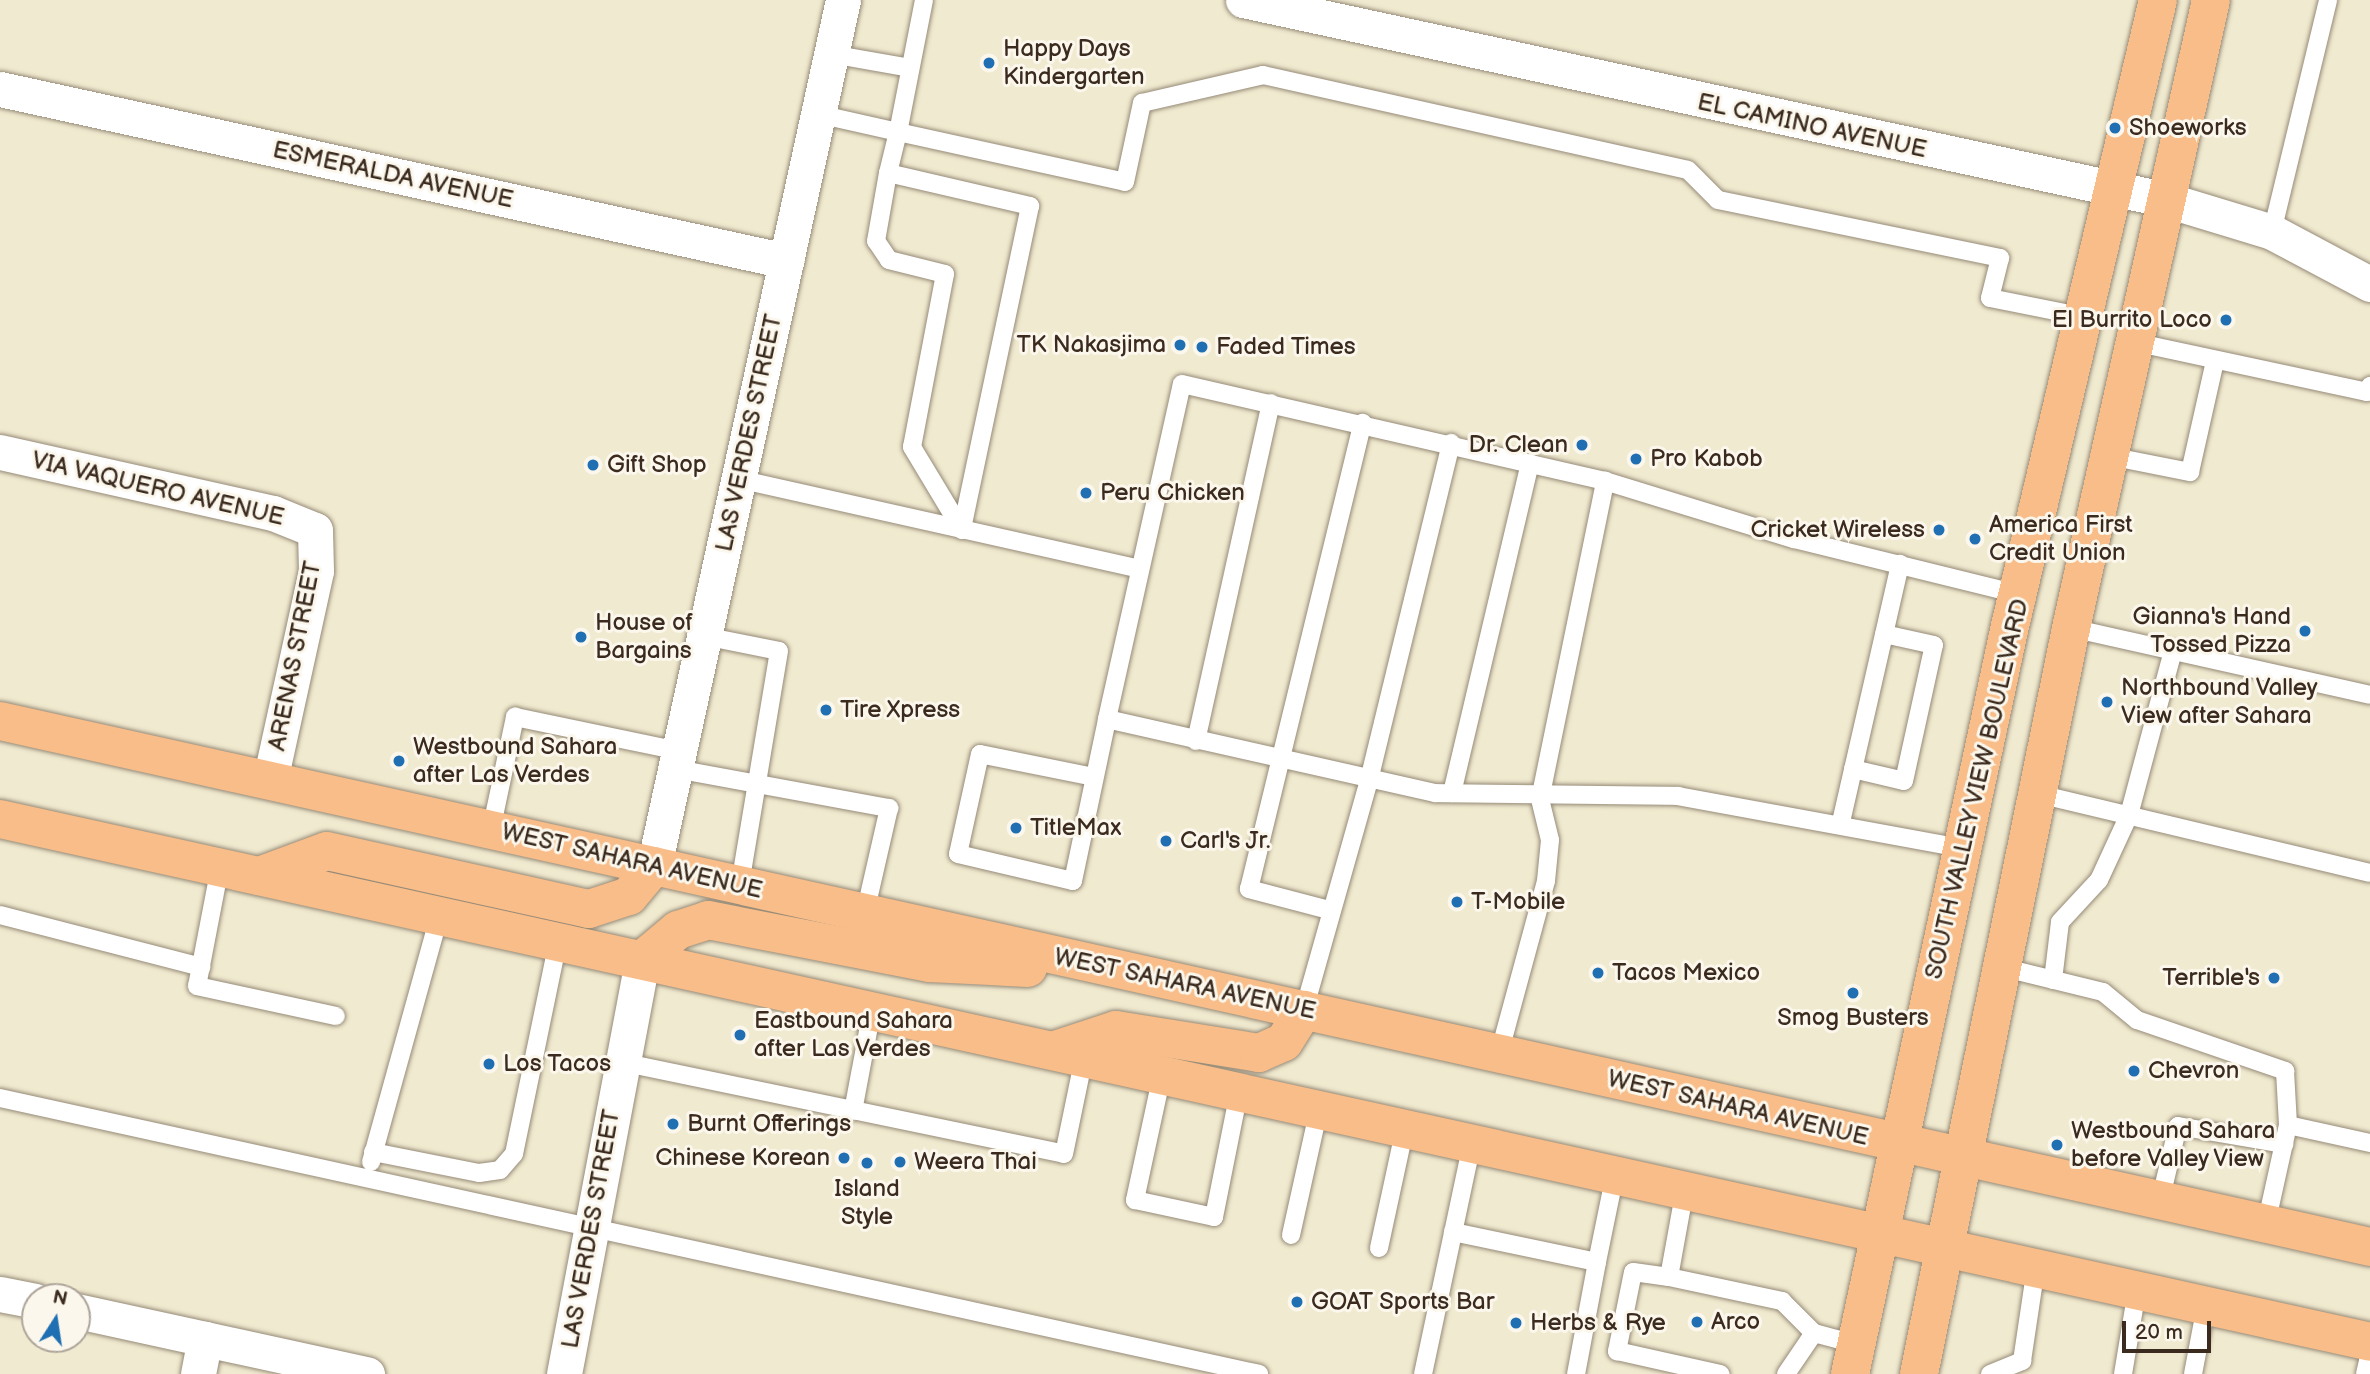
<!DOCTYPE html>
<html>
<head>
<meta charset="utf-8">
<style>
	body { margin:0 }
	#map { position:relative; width:2370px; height:1374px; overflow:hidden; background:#f0ead0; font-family:"Balsamiq Sans",sans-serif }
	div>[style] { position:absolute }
	.roads { filter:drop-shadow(0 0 2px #968a77) drop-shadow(0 0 2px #968a77) }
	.lane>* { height:18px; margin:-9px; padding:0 9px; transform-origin:9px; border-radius:9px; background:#fff }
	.street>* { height:35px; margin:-17.5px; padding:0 17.5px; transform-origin:17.5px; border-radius:17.5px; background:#fff }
	.primary>* { height:38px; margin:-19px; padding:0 19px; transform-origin:19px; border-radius:19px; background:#f8bd89 }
	.dots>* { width:19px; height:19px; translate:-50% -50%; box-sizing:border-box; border:4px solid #fbf7ec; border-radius:50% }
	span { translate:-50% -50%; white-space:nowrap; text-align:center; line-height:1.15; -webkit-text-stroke:6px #fbf7ec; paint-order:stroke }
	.poi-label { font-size:24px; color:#3b2a1e }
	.left { translate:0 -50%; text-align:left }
	.right { translate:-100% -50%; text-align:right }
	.street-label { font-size:24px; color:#3b2a1e }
	.north { position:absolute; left:21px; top:1283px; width:70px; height:70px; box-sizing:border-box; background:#fbf7ec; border:2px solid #aea59a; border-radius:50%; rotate:12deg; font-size:19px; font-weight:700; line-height:28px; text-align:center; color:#3b2a1e }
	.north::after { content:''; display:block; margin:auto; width:24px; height:32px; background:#1f6fb2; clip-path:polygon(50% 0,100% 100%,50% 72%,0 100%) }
	.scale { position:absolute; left:2122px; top:1321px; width:89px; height:32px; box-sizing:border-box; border:4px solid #3b2a1e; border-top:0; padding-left:9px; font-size:21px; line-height:24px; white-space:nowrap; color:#3b2a1e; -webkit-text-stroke:5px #fbf7ec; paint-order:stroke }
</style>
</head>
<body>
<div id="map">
	<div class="roads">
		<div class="lane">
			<i style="left:924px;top:0;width:135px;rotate:101.1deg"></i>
			<i style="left:898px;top:132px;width:232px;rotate:12.4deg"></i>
			<i style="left:1125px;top:182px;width:81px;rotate:-77.9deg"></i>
			<i style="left:1142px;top:103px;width:124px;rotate:-13deg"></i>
			<i style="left:1263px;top:75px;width:435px;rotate:12.6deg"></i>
			<i style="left:1688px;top:170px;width:42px;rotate:45deg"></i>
			<i style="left:1718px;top:200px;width:288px;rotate:11.6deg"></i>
			<i style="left:2000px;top:258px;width:41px;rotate:104deg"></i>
			<i style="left:1990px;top:298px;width:97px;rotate:11.3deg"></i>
			<i style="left:831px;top:54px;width:80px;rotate:10deg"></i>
			<i style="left:818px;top:114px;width:82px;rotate:12.7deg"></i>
			<i style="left:898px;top:132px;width:42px;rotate:103.7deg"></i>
			<i style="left:888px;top:173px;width:146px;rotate:13.1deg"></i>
			<i style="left:1030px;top:206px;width:331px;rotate:101.9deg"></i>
			<i style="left:962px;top:530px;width:97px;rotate:-121.1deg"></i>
			<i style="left:912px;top:447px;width:176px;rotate:-79.2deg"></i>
			<i style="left:945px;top:274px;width:58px;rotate:-166deg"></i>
			<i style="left:889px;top:260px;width:23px;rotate:-124deg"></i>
			<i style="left:876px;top:241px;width:69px;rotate:-80deg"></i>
			<i style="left:2272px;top:232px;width:239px;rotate:-76.4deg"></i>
			<i style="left:2134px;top:342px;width:238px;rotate:12.1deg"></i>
			<i style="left:2367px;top:392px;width:7px;rotate:-63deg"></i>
			<i style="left:2109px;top:456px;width:83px;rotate:11.2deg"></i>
			<i style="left:2190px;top:472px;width:114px;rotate:-77.3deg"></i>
			<i style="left:738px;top:479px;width:409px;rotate:12.6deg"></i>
			<i style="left:2071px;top:628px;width:306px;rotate:12.6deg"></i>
			<i style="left:704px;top:636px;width:76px;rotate:11.3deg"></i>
			<i style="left:779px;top:651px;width:237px;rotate:99.5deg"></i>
			<i style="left:1196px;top:741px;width:346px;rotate:-77.5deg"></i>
			<i style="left:676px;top:769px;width:217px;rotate:10.4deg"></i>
			<i style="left:889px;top:808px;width:108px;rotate:102.9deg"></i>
			<i style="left:1853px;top:769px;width:52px;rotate:13.2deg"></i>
			<i style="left:1904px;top:781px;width:139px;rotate:-77.6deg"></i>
			<i style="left:1934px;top:645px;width:51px;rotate:-167.6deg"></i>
			<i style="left:1094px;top:777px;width:116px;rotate:-168.6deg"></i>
			<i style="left:980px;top:754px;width:102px;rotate:102.4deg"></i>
			<i style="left:958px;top:854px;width:118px;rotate:13.2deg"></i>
			<i style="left:1073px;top:881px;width:166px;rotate:-78.1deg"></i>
			<i style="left:1452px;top:793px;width:339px;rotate:-76.7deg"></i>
			<i style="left:2039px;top:794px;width:340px;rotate:13.4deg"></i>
			<i style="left:1841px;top:822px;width:265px;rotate:-77.1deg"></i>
			<i style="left:491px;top:830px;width:116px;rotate:-78deg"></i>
			<i style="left:515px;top:717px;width:167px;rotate:11.7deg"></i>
			<i style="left:1961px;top:848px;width:287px;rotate:-169.6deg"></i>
			<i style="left:1679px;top:796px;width:244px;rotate:-179.3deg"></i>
			<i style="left:1435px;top:793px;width:336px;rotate:-167.3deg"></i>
			<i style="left:1107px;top:719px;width:343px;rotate:-77.4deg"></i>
			<i style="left:1182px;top:384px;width:434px;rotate:12.9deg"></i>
			<i style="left:1605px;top:481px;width:198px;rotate:17.1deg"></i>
			<i style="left:1794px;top:539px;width:235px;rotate:13.8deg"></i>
			<i style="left:220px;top:867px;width:121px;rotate:100.9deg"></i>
			<i style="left:197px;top:986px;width:142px;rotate:12.2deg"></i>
			<i style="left:1329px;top:910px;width:83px;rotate:-165.3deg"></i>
			<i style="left:1249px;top:889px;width:480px;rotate:-76.3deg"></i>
			<i style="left:0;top:915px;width:208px;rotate:14.5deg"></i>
			<i style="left:2001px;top:967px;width:105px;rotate:13.8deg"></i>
			<i style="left:2103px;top:992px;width:44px;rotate:39.5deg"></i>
			<i style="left:2137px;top:1020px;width:157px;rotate:19deg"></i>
			<i style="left:2285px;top:1071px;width:54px;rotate:86.8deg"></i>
			<i style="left:2288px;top:1125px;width:101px;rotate:102.5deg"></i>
			<i style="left:2053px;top:980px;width:58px;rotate:-83.1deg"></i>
			<i style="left:2060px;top:922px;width:57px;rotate:-47.1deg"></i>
			<i style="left:2099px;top:880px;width:72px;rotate:-65.2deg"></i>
			<i style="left:2129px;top:815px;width:170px;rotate:-75deg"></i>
			<i style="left:1304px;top:1010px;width:239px;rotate:-74.2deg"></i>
			<i style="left:1369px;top:780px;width:347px;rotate:-76.3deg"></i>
			<i style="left:1499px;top:1054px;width:179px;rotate:-74.8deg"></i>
			<i style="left:1546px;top:881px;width:41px;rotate:-84.4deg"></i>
			<i style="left:1550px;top:840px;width:42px;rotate:-103.7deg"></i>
			<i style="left:1540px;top:799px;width:325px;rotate:-78.4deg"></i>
			<i style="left:621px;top:1062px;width:452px;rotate:11.7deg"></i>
			<i style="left:1064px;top:1154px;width:99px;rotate:-78.3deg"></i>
			<i style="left:1162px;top:1075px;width:128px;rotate:102.2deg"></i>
			<i style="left:1135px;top:1200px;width:81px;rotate:12.1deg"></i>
			<i style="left:1214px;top:1217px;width:127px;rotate:-78.7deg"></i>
			<i style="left:0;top:1098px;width:1289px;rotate:12.36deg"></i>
			<i style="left:853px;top:1111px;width:103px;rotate:-79.3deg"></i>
			<i style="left:2288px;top:1125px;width:84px;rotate:12.4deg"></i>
			<i style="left:373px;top:1152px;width:108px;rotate:11.2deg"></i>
			<i style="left:479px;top:1173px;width:21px;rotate:-8deg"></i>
			<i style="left:500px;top:1170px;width:21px;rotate:-49deg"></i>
			<i style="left:514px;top:1154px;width:217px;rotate:-78.3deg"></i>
			<i style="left:371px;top:1162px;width:255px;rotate:-74.5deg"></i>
			<i style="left:1685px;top:1189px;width:89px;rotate:100.3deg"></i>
			<i style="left:1669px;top:1277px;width:36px;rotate:-172deg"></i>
			<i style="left:1633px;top:1272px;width:81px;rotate:101.4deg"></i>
			<i style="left:1617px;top:1351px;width:106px;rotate:12.6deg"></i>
			<i style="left:2160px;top:1201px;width:77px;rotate:-76.5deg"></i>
			<i style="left:2178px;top:1126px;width:108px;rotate:9.6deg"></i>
			<i style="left:1453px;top:1232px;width:147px;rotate:11.8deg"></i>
			<i style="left:1597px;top:1262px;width:114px;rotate:100.6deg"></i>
			<i style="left:1291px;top:1235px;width:129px;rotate:-77.5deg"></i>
			<i style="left:1379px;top:1248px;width:123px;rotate:-77.8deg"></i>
			<i style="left:1597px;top:1262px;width:90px;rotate:-78.4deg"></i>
			<i style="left:1669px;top:1277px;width:116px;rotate:12deg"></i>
			<i style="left:1782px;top:1301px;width:45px;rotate:45deg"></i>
			<i style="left:1814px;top:1333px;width:42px;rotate:15deg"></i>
			<i style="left:1423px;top:1374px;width:236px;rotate:-78deg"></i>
			<i style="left:1786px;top:1374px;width:50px;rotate:-55.7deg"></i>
			<i style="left:1990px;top:1374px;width:35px;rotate:-22deg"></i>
			<i style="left:2022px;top:1361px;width:95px;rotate:-81.5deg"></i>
			<i style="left:2123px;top:1374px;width:85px;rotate:-80.5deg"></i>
			<i style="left:2193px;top:1374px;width:69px;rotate:-79.2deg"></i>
			<i style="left:2365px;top:1374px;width:23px;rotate:-77deg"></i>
		</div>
		<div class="street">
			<i style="left:1243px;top:0;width:945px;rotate:12.21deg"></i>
			<i style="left:2167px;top:200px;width:110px;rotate:16.9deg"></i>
			<i style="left:2272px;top:232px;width:111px;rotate:28deg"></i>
			<i style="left:0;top:89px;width:805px;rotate:12.34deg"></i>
			<i style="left:0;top:452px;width:280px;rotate:12.6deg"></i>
			<i style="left:273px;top:513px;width:45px;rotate:22deg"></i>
			<i style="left:315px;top:530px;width:41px;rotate:88.6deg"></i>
			<i style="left:316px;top:571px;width:215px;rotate:102.4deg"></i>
			<i style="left:654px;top:866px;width:886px;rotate:-77.69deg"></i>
			<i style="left:0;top:1294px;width:36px;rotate:11deg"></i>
			<i style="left:77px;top:1311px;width:297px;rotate:12.3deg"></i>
			<i style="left:198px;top:1374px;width:36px;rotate:-79deg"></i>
			<i style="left:564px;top:1374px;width:421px;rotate:-79.3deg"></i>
		</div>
		<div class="primary">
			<i style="left:0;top:721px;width:2428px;rotate:12.51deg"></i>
			<i style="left:0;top:819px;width:2427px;rotate:12.44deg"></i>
			<i style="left:259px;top:876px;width:72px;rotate:-20.2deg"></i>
			<i style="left:327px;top:851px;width:268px;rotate:12.5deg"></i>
			<i style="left:589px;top:909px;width:42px;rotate:-18deg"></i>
			<i style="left:629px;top:896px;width:39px;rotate:-50deg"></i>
			<i style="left:642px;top:960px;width:47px;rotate:-39.8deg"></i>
			<i style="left:678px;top:930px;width:32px;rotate:-18deg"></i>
			<i style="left:708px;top:920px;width:226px;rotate:11deg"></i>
			<i style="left:930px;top:963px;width:98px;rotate:2.9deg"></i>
			<i style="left:1055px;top:1050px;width:64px;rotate:-18.2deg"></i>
			<i style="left:1116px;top:1030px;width:145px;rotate:9.1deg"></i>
			<i style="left:1259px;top:1053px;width:27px;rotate:-24deg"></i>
			<i style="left:1284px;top:1042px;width:38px;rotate:-58deg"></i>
			<i style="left:1850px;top:1374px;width:765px;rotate:-77.93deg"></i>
			<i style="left:2010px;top:626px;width:643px;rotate:-76.7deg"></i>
			<i style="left:1919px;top:1374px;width:761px;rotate:-78.48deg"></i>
			<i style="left:2071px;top:628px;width:643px;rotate:-77.43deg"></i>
		</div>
	</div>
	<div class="dots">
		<i style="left:989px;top:63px;background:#1f6fb2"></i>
		<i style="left:2115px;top:128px;background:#1f6fb2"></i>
		<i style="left:2226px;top:320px;background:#1f6fb2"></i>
		<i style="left:1180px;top:345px;background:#1f6fb2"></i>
		<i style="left:1202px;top:347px;background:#1f6fb2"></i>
		<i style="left:1582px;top:445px;background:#1f6fb2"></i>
		<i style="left:1636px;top:459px;background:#1f6fb2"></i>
		<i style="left:593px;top:465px;background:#1f6fb2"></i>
		<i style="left:1086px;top:493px;background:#1f6fb2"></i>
		<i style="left:1939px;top:530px;background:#1f6fb2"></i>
		<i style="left:1975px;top:539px;background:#1f6fb2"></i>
		<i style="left:2305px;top:631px;background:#1f6fb2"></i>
		<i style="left:581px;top:637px;background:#1f6fb2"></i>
		<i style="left:2107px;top:702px;background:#1f6fb2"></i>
		<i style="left:826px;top:710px;background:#1f6fb2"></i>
		<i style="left:399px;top:761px;background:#1f6fb2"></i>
		<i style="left:1016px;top:828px;background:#1f6fb2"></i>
		<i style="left:1166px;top:841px;background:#1f6fb2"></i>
		<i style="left:1457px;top:902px;background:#1f6fb2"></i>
		<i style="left:1598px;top:973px;background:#1f6fb2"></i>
		<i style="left:2274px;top:978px;background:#1f6fb2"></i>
		<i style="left:1853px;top:993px;background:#1f6fb2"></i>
		<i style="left:740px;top:1035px;background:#1f6fb2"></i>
		<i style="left:489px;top:1064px;background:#1f6fb2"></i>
		<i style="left:2134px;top:1071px;background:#1f6fb2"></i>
		<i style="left:673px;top:1124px;background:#1f6fb2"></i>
		<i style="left:2057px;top:1145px;background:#1f6fb2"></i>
		<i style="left:844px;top:1158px;background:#1f6fb2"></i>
		<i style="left:900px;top:1162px;background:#1f6fb2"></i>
		<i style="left:867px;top:1163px;background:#1f6fb2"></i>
		<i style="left:1297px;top:1302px;background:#1f6fb2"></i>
		<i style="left:1697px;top:1322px;background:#1f6fb2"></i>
		<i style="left:1516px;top:1323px;background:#1f6fb2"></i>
	</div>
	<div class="poi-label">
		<span class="left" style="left:1003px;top:63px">Happy Days<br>Kindergarten</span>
		<span class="left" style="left:2129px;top:128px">Shoeworks</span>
		<span class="right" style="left:2212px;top:320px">El Burrito Loco</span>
		<span class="right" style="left:1166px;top:345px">TK Nakasjima</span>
		<span class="left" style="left:1216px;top:347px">Faded Times</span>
		<span class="right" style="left:1568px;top:445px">Dr. Clean</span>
		<span class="left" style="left:1650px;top:459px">Pro Kabob</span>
		<span class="left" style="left:607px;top:465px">Gift Shop</span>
		<span class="left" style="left:1100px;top:493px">Peru Chicken</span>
		<span class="left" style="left:1989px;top:539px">America First<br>Credit Union</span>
		<span class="right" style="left:1925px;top:530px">Cricket Wireless</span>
		<span class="right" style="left:2291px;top:631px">Gianna's Hand<br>Tossed Pizza</span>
		<span class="left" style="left:595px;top:637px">House of<br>Bargains</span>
		<span class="left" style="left:2121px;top:702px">Northbound Valley<br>View after Sahara</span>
		<span class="left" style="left:840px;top:710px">Tire Xpress</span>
		<span class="left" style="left:413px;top:761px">Westbound Sahara<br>after Las Verdes</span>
		<span class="left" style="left:1030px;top:828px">TitleMax</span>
		<span class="left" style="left:1180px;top:841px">Carl's Jr.</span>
		<span class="left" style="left:1471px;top:902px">T-Mobile</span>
		<span class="left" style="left:1612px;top:973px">Tacos Mexico</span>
		<span class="right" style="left:2260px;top:978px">Terrible's</span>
		<span style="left:1853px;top:1018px">Smog Busters</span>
		<span class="left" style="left:754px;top:1035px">Eastbound Sahara<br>after Las Verdes</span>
		<span class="left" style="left:503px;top:1064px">Los Tacos</span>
		<span class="left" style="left:2148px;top:1071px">Chevron</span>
		<span class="left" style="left:687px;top:1124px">Burnt Offerings</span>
		<span class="left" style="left:2071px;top:1145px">Westbound Sahara<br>before Valley View</span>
		<span class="right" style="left:830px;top:1158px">Chinese Korean</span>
		<span class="left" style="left:914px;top:1162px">Weera Thai</span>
		<span style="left:867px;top:1203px">Island<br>Style</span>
		<span class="left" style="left:1311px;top:1302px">GOAT Sports Bar</span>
		<span class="left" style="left:1711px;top:1322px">Arco</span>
		<span class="left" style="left:1530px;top:1323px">Herbs &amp; Rye</span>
	</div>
	<div class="street-label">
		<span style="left:1812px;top:126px;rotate:12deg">EL CAMINO AVENUE</span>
		<span style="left:393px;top:175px;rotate:12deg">ESMERALDA AVENUE</span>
		<span style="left:749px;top:433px;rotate:-78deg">LAS VERDES STREET</span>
		<span style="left:158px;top:489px;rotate:13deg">VIA VAQUERO AVENUE</span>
		<span style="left:295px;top:656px;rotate:-79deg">ARENAS STREET</span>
		<span style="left:1977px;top:789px;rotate:-77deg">SOUTH VALLEY VIEW BOULEVARD</span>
		<span style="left:632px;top:861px;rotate:13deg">WEST SAHARA AVENUE</span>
		<span style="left:1185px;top:984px;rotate:12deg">WEST SAHARA AVENUE</span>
		<span style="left:1738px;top:1108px;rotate:13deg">WEST SAHARA AVENUE</span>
		<span style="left:591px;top:1229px;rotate:-80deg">LAS VERDES STREET</span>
	</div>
	<div class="north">N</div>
	<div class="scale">20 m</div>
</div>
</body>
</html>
